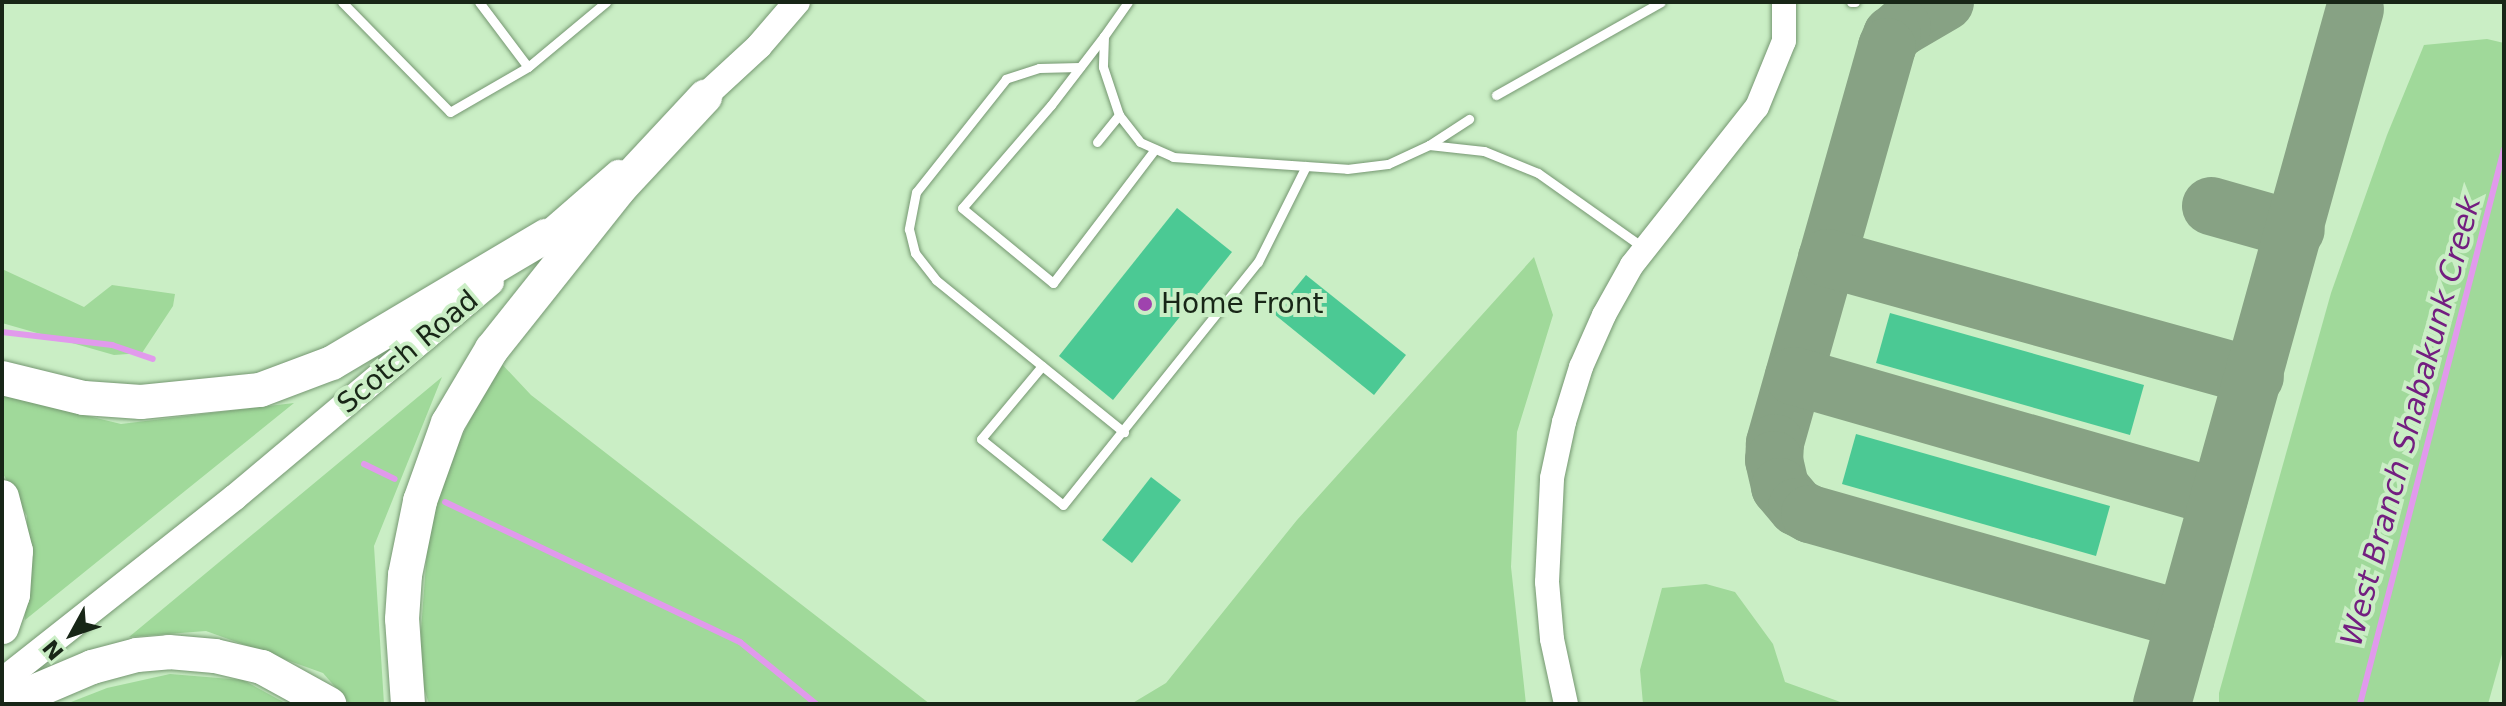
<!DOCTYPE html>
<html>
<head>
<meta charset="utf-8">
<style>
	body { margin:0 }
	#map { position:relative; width:2506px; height:706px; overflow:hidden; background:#caeec5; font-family:"DejaVu Sans",sans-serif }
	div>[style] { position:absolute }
	.green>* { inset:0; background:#a0d99a }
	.stream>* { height:6px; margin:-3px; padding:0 3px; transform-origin:3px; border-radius:3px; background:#e19aec }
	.taxiway>* { height:58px; margin:-29px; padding:0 29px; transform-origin:29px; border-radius:29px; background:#87a284 }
	.building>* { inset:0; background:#4bc994 }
	.roads { filter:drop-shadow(0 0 2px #759771) drop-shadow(0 0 2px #759771) }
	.service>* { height:9px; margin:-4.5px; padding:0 4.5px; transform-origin:4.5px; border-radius:4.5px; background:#fff }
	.tertiary>* { height:24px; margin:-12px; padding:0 12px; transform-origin:12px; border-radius:12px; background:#fff }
	.secondary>* { height:26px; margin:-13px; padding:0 13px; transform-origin:13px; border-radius:13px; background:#fff }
	.motorway>* { height:34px; margin:-17px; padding:0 17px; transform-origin:17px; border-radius:17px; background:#fff }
	.dots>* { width:22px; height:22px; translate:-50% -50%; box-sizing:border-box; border:4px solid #caeec5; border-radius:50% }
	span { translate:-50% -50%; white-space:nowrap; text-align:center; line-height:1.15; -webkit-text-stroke:8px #caeec5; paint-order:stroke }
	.poi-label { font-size:28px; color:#182617 }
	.left { translate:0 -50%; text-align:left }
	.street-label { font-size:28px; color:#182617 }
	.water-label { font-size:30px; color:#731e80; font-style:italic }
	.frame { position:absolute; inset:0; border:4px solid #182617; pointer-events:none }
	.north { position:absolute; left:32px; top:594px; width:80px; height:80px; -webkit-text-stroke:6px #caeec5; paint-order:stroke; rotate:230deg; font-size:22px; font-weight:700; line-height:32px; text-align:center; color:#182617 }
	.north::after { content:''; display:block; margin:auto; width:28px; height:36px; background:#182617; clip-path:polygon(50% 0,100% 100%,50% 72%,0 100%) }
</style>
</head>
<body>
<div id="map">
	<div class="green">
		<i style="clip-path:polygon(2487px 39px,2504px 43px,2504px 647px,2488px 704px,2219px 704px,2219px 693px,2331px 293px,2387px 135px,2424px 45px)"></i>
		<i style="clip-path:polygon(1534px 257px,1553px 315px,1517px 432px,1511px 567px,1526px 704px,1131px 704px,1166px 683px,1297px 520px)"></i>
		<i style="clip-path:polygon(2px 269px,84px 307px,112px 285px,175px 294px,173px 306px,142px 353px,114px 355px,2px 323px)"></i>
		<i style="clip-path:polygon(499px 361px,531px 395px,930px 704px,429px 704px,418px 669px,431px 499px)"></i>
		<i style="clip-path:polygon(442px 377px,374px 546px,384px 704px,350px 704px,323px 673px,206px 631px,129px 637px)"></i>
		<i style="clip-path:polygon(2px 395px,121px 424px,294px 403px,25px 620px,27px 516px,2px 472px)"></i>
		<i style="clip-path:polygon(1706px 584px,1735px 592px,1773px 644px,1785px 682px,1846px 704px,1643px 704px,1640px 670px,1662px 588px)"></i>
		<i style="clip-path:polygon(170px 674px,243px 680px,287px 704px,66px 704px,107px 688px)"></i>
	</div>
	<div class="stream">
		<i style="left:2px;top:332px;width:111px;rotate:6.7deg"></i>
		<i style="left:112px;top:345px;width:43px;rotate:18.9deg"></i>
		<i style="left:364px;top:464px;width:34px;rotate:26deg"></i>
		<i style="left:445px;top:502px;width:327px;rotate:25.4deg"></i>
		<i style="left:740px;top:642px;width:98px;rotate:39.2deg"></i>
		<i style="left:2360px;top:704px;width:573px;rotate:-75.45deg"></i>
	</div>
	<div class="taxiway">
		<i style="left:1945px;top:2px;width:50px;rotate:149.8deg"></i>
		<i style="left:1902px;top:27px;width:13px;rotate:141deg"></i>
		<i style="left:1892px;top:35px;width:13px;rotate:113deg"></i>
		<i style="left:1887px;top:47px;width:412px;rotate:105.8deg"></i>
		<i style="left:1775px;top:443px;width:17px;rotate:93deg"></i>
		<i style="left:1774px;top:460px;width:28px;rotate:77deg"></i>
		<i style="left:1780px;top:487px;width:26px;rotate:50deg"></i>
		<i style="left:1797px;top:507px;width:15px;rotate:28deg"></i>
		<i style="left:1810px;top:514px;width:390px;rotate:15.8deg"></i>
		<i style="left:2211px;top:206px;width:88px;rotate:15.8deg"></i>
		<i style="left:1827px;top:258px;width:444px;rotate:15.5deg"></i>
		<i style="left:1794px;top:376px;width:442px;rotate:16deg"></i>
		<i style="left:2162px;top:704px;width:721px;rotate:-74.48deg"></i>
	</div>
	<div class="building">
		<i style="clip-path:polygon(1177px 208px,1232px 252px,1113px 400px,1059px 356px)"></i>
		<i style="clip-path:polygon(1306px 275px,1406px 355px,1374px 395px,1274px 314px)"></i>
		<i style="clip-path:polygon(1890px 313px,2144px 385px,2130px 435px,1876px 363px)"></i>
		<i style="clip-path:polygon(1856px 434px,2110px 506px,2096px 556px,1842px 484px)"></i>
		<i style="clip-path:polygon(1151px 477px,1181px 500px,1132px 563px,1102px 540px)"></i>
	</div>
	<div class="roads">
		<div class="service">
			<i style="left:342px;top:2px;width:154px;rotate:45.5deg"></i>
			<i style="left:450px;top:112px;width:90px;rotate:-30deg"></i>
			<i style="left:528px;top:67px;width:102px;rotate:-39.8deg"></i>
			<i style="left:479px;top:2px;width:81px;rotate:53deg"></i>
			<i style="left:1128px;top:2px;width:42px;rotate:125.2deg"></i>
			<i style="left:1104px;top:36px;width:31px;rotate:92deg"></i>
			<i style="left:1103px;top:67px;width:51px;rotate:71.6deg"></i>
			<i style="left:1119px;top:115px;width:34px;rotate:52deg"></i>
			<i style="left:1140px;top:142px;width:36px;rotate:24deg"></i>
			<i style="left:1173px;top:157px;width:174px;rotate:3.9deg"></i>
			<i style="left:1347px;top:169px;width:41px;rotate:-7deg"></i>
			<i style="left:1388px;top:164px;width:45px;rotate:-24.9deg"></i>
			<i style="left:1429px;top:145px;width:48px;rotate:-33deg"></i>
			<i style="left:1851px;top:2px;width:4px"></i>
			<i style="left:1104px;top:36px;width:87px;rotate:127.5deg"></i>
			<i style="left:1051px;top:105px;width:136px;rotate:130.8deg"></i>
			<i style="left:962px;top:208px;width:118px;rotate:39.5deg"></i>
			<i style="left:1053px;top:283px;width:168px;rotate:-52.7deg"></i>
			<i style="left:1080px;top:67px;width:41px;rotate:178.6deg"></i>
			<i style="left:1039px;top:68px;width:35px;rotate:162deg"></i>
			<i style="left:1006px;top:79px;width:144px;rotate:128.5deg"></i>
			<i style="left:916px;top:192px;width:38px;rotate:101deg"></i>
			<i style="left:909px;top:229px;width:25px;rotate:76deg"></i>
			<i style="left:915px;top:253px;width:34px;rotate:52deg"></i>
			<i style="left:936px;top:280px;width:242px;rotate:39deg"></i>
			<i style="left:1496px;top:95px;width:189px;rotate:-29.4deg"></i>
			<i style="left:1097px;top:142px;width:35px;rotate:-51deg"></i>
			<i style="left:1429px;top:145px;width:55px;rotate:6.2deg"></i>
			<i style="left:1484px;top:151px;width:58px;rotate:22.2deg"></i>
			<i style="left:1538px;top:173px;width:130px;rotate:35.3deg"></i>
			<i style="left:1042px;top:366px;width:95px;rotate:129.9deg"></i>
			<i style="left:981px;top:439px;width:105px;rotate:38.8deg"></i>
			<i style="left:1063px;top:505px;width:312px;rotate:-51.3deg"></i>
			<i style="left:1258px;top:262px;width:107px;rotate:-63.4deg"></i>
		</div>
		<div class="tertiary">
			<i style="left:1566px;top:704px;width:66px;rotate:-102.2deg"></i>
			<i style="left:1552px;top:639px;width:57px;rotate:-95deg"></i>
			<i style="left:1547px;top:582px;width:104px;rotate:-87.2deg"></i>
			<i style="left:1552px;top:478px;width:57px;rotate:-77.9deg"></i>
			<i style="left:1564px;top:422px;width:58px;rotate:-72.8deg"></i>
			<i style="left:1581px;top:367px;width:57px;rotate:-66.1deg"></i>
			<i style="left:1604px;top:315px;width:57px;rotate:-60.8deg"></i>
			<i style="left:1632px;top:265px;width:201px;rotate:-51.7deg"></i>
			<i style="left:1757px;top:107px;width:71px;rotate:-67.8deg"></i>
			<i style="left:1784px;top:41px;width:39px;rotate:-90deg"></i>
		</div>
		<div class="secondary">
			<i style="left:693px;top:107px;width:90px;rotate:-42.7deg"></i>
			<i style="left:759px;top:46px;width:58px;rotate:-49.2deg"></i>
			<i style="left:533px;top:247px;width:113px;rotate:-41deg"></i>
			<i style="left:2px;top:681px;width:297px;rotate:-38.3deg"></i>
			<i style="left:235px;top:497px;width:334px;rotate:-40deg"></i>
		</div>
		<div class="motorway">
			<i style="left:2px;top:378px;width:84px;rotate:13.7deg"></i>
			<i style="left:84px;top:398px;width:57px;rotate:4deg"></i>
			<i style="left:141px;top:402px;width:120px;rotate:-5.8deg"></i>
			<i style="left:260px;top:390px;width:77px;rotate:-20.6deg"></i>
			<i style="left:332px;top:363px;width:249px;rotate:-30.7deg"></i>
			<i style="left:2px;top:497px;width:56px;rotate:75.5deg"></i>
			<i style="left:16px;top:551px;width:44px;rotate:93.9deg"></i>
			<i style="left:13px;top:595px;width:34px;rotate:109deg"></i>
			<i style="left:5px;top:704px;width:95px;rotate:-23deg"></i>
			<i style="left:92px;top:667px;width:47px;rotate:-14.9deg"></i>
			<i style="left:137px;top:655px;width:32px;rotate:-5deg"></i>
			<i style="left:169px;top:652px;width:46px;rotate:5deg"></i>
			<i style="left:215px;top:656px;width:48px;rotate:13.2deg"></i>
			<i style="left:262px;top:667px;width:77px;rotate:28.9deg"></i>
			<i style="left:408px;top:704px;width:85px;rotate:-94deg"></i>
			<i style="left:402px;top:619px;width:44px;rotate:-86.1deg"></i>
			<i style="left:405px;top:575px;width:76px;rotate:-78.5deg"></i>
			<i style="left:420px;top:501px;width:83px;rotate:-70.3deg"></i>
			<i style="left:448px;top:423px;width:86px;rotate:-59.3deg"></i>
			<i style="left:492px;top:349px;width:206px;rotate:-51.5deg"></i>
			<i style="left:620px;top:188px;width:125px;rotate:-47deg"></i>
		</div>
	</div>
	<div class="dots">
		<i style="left:1145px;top:304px;background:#9f43ae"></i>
	</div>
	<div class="poi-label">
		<span class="left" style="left:1161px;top:304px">Home Front</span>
	</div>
	<div class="street-label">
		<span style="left:408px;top:352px;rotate:-40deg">Scotch Road</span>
	</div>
	<div class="water-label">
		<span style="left:2411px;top:421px;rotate:-75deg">West Branch Shabakunk Creek</span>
	</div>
	<div class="frame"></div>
	<div class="north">N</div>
</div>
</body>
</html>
